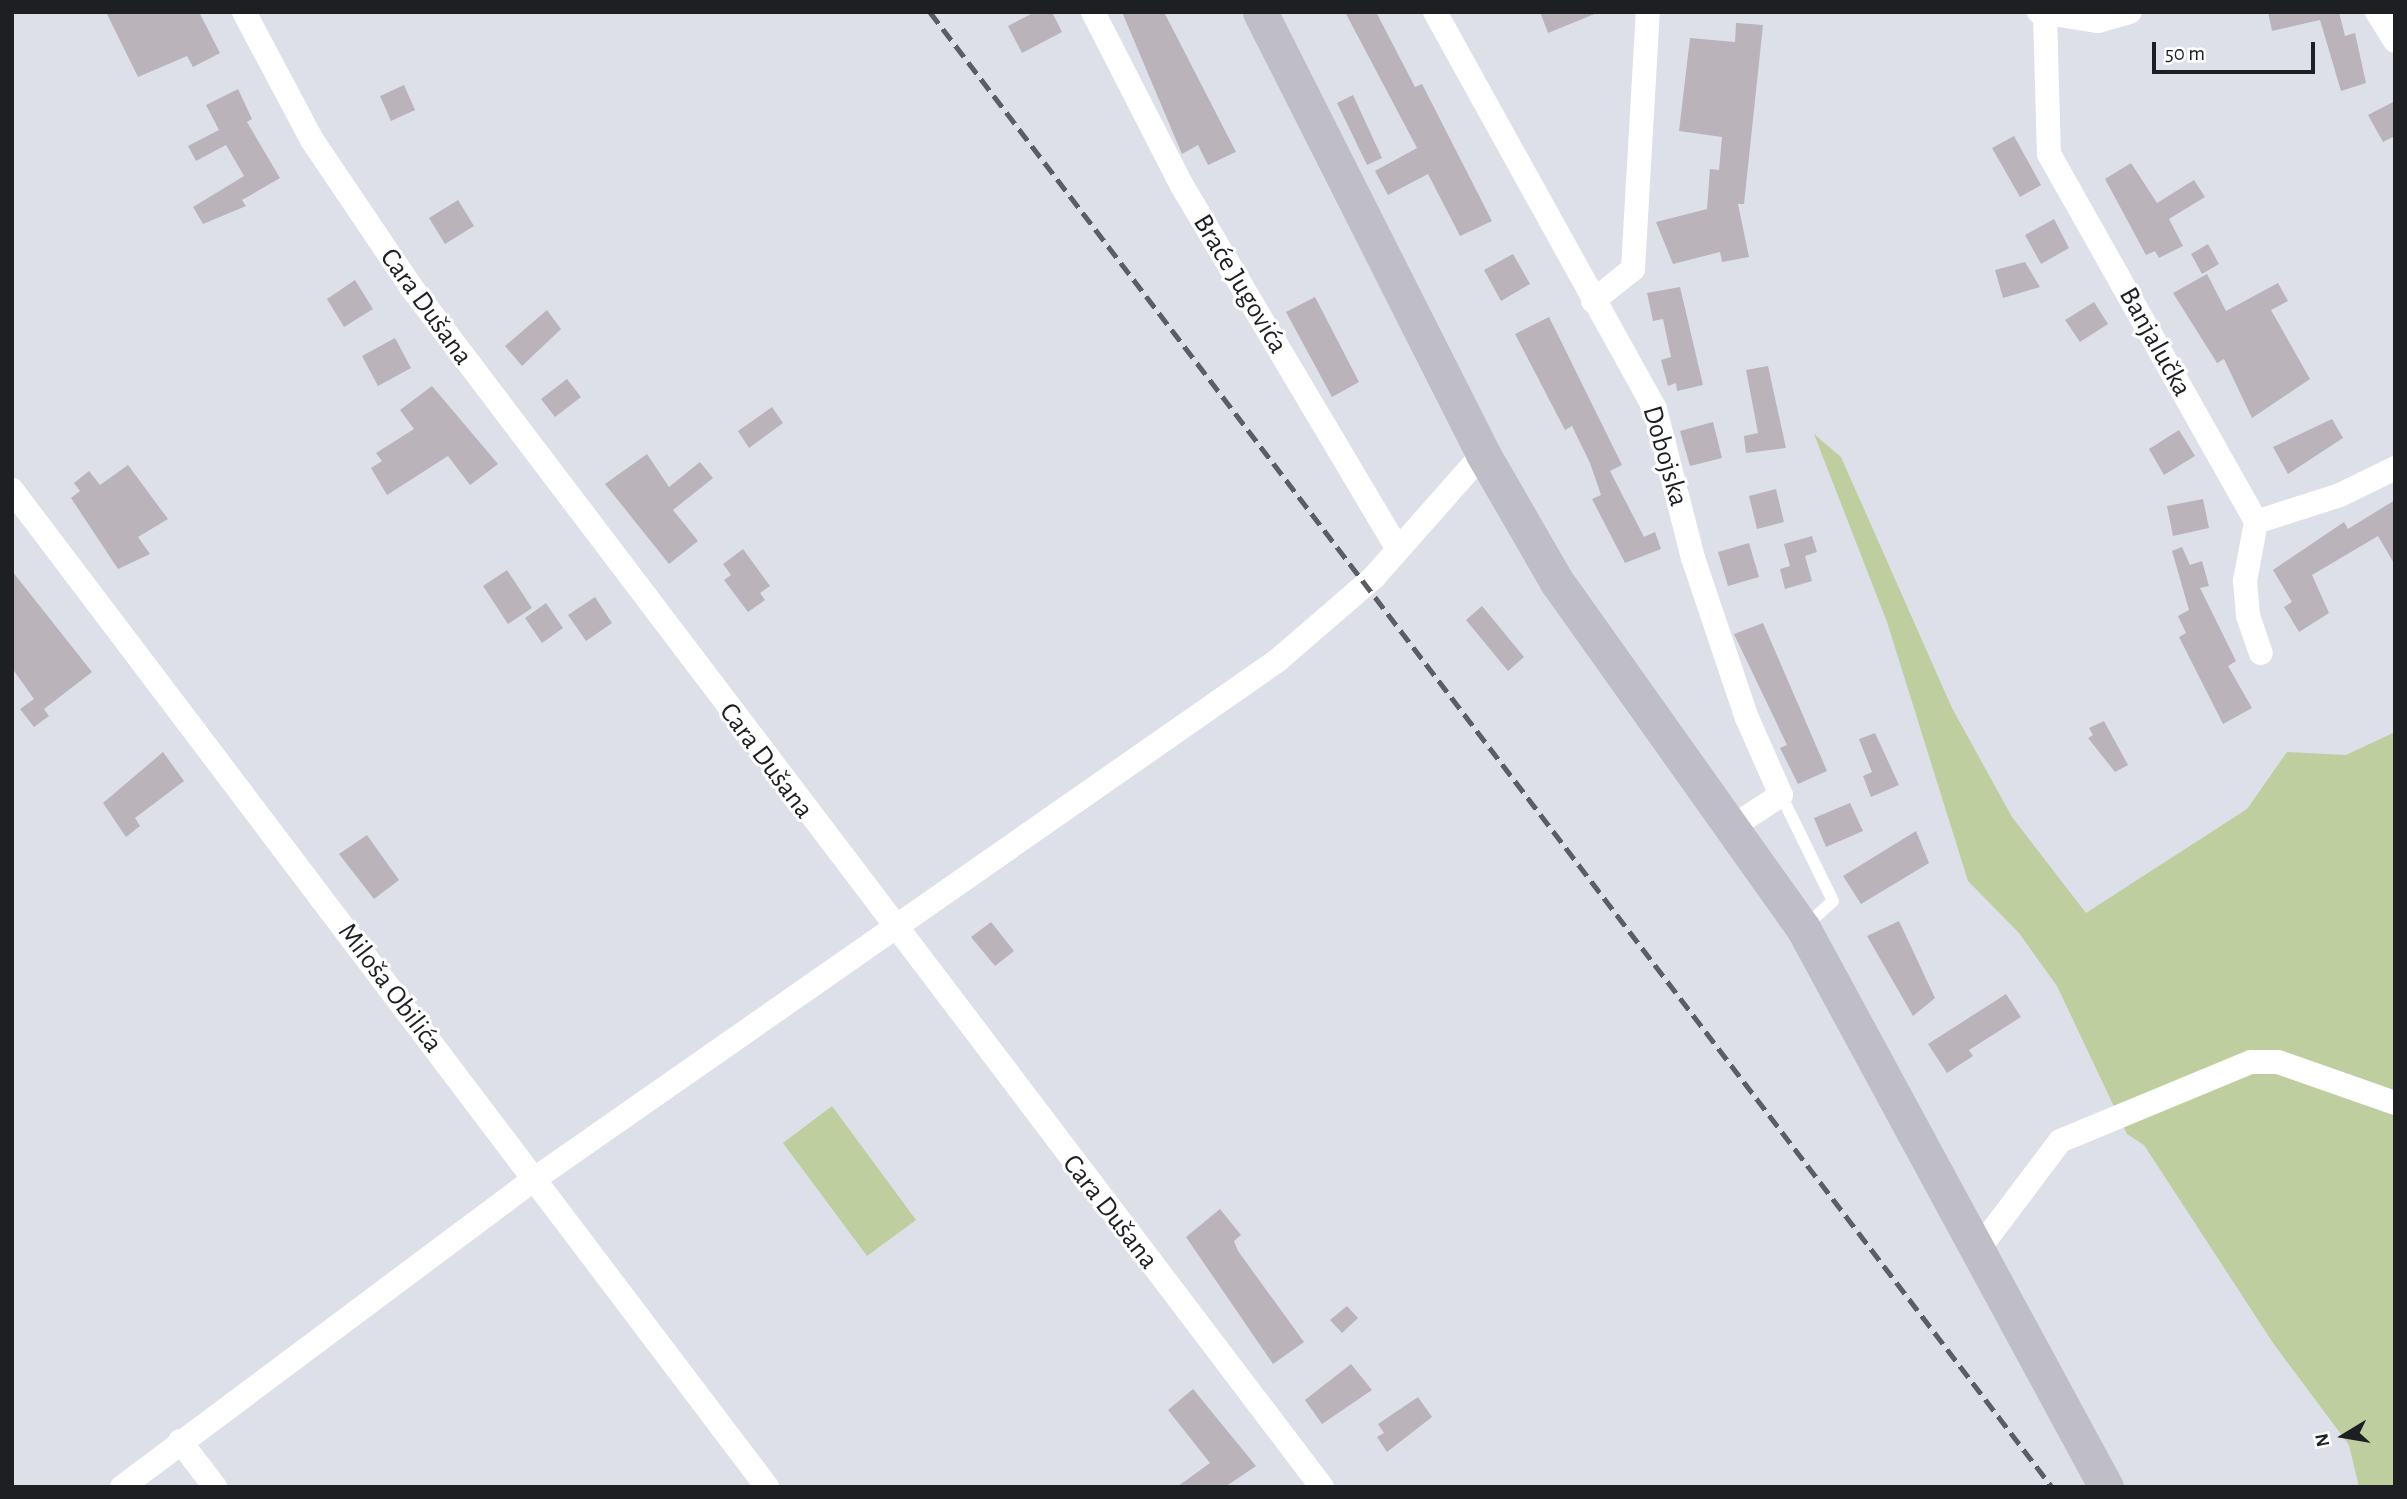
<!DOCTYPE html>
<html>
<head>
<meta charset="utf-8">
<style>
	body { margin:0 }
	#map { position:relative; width:2407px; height:1499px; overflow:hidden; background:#dde0e9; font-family:"Alegreya Sans",sans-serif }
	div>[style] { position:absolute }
	.green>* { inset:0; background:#bece9e }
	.building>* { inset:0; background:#bbb3ba }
	.service>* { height:12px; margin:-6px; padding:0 6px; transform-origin:6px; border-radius:6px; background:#fff }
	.minor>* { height:24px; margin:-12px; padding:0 12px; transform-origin:12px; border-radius:12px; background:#fff }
	.secondary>* { height:35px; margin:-17.5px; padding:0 17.5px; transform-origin:17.5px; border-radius:17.5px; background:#bebdc8 }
	.rail>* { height:5px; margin-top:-2.5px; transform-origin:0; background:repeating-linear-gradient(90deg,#5b5d62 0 14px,transparent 0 21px) }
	span { translate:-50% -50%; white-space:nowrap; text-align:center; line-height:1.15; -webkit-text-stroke:6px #fff; paint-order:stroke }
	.street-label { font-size:28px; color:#1e1f22 }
	.frame { position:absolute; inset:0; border:14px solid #1e1f22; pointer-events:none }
	.north { position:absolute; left:2309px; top:1401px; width:70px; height:70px; -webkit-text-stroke:5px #fff; paint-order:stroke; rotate:259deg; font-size:19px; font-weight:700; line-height:28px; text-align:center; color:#1e1f22 }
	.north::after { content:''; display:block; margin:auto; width:24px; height:32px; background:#1e1f22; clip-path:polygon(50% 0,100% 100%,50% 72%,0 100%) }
	.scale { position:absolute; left:2152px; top:42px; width:163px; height:32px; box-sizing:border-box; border:4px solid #1e1f22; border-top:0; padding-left:9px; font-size:21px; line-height:24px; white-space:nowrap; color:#1e1f22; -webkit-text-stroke:5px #fff; paint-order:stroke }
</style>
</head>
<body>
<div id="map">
	<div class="green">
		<i style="clip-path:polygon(1814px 434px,1841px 457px,1952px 708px,2012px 817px,2086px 913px,2247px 809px,2287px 752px,2346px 755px,2395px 732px,2395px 1487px,2359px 1487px,2349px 1445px,2273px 1343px,2144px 1145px,2127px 1134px,2057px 986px,2019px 933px,1968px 881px,1887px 622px)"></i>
		<i style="clip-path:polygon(832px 1106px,916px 1220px,867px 1256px,783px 1143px)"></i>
	</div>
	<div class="building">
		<i style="clip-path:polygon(106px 12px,199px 12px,220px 53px,193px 67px,187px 56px,138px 77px)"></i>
		<i style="clip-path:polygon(1035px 12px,1052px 12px,1062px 32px,1022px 53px,1008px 26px)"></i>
		<i style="clip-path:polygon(1122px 12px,1164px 12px,1236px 152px,1208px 165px,1198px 145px,1182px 154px)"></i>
		<i style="clip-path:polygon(1345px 12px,1376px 12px,1415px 87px,1422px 84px,1492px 221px,1460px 236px,1428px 174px,1388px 195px,1375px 171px,1417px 148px)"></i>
		<i style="clip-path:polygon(1540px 12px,1597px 12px,1597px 13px,1548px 33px)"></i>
		<i style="clip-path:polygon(2268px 12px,2339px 12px,2345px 36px,2355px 33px,2366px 83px,2341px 91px,2320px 20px,2272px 31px)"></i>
		<i style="clip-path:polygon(1736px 23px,1763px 25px,1744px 204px,1738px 204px,1749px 257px,1722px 262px,1720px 252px,1673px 264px,1656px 222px,1707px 209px,1710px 169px,1719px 170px,1722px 137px,1679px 131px,1690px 38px,1735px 42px)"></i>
		<i style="clip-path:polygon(404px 85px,415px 110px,391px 121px,380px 96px)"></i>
		<i style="clip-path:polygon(238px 89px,252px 119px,247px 122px,280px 178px,242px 200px,246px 206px,203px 224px,193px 207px,244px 176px,226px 145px,196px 161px,188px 146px,219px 130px,206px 105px)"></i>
		<i style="clip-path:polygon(1353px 95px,1382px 158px,1367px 165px,1337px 103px)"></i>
		<i style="clip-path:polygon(2395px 101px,2395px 136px,2383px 142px,2368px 115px)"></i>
		<i style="clip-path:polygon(2014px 136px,2041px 185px,2020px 197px,1992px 148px)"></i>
		<i style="clip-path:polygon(2131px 163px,2157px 203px,2194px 180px,2205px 197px,2169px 219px,2183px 246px,2159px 258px,2155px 251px,2146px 255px,2105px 179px)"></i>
		<i style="clip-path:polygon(458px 200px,474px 226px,445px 244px,429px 218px)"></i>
		<i style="clip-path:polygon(2054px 219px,2069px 248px,2041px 264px,2025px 235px)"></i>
		<i style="clip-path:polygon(2208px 244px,2219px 264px,2202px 274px,2191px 254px)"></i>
		<i style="clip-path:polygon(1513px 254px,1530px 284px,1501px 301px,1484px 270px)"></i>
		<i style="clip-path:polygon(2025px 262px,2040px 287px,2003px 298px,1995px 270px)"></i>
		<i style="clip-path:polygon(2207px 274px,2226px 311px,2278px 283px,2288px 301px,2271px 310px,2310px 379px,2252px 418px,2224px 359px,2217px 363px,2173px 293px)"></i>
		<i style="clip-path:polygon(355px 280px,373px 309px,344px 327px,327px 299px)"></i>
		<i style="clip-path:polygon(1680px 287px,1703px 385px,1677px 391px,1676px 383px,1668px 386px,1661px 360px,1671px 357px,1663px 319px,1653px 321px,1647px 293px)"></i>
		<i style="clip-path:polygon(1315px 297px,1359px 382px,1332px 397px,1286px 312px)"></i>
		<i style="clip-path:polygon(2094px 302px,2108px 324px,2080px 342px,2065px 320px)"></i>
		<i style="clip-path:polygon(547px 310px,561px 329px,522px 366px,505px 346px)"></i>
		<i style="clip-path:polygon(1549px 317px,1622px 465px,1610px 471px,1644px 537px,1655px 532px,1661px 549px,1625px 563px,1592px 499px,1601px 495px,1590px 463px,1572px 426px,1565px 430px,1515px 334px)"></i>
		<i style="clip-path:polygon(395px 338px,411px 368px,378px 386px,362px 356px)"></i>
		<i style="clip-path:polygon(1768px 366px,1786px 448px,1746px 453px,1744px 436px,1758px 433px,1746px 370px)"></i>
		<i style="clip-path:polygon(567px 379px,581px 397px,555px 417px,541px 399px)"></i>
		<i style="clip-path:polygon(432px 386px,498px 464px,470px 485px,448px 456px,387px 495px,371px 468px,382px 461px,376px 453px,414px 429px,400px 410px)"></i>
		<i style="clip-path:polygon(772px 407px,783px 423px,749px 448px,738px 431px)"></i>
		<i style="clip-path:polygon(2332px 419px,2343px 438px,2288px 474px,2273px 447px)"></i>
		<i style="clip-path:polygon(1713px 422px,1722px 458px,1690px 466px,1680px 431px)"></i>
		<i style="clip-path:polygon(2179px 430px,2195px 456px,2164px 475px,2149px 449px)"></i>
		<i style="clip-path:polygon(647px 454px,669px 487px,700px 462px,713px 478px,673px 510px,698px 541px,669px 564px,605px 484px)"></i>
		<i style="clip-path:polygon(128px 465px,168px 519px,138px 537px,150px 554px,118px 569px,71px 498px,80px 491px,74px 483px,89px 471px,100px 485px)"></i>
		<i style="clip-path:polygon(1776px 489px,1784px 522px,1757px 529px,1749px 496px)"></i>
		<i style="clip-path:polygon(2203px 499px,2209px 528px,2173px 536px,2167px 506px)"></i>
		<i style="clip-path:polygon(2395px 500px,2395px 565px,2378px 536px,2312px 575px,2329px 613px,2299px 632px,2284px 607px,2292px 602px,2273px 570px,2344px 522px,2348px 529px)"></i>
		<i style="clip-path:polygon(1812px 536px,1817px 552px,1805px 556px,1812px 581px,1785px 589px,1780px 569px,1790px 566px,1784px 544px)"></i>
		<i style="clip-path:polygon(1749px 543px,1759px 577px,1728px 586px,1718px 552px)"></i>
		<i style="clip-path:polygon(2182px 547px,2190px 565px,2202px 561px,2209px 586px,2200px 588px,2236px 661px,2228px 666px,2252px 708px,2223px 724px,2179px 637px,2186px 633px,2178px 616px,2189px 610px,2172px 551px)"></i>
		<i style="clip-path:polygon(743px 549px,770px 586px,760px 593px,765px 600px,748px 612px,724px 580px,731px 575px,723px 564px)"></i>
		<i style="clip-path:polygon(507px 570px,532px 608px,508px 624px,483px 586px)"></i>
		<i style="clip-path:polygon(12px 571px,92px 672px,44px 709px,49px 716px,34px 727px,20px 709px,34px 699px,12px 668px)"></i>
		<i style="clip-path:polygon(595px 597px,612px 623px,586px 641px,568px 615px)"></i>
		<i style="clip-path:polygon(546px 603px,563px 628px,542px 643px,525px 618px)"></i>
		<i style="clip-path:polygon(1482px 606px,1524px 657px,1508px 671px,1466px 620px)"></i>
		<i style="clip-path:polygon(1763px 623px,1827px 771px,1798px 784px,1780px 748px,1787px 745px,1734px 634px)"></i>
		<i style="clip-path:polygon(2104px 721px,2128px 765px,2115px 772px,2088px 738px,2093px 735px,2089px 728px)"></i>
		<i style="clip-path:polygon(1875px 733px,1899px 785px,1871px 797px,1863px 776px,1872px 772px,1859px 739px)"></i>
		<i style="clip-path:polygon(163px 752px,184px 781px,135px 818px,140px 826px,126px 837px,103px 803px)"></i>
		<i style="clip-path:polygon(1850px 803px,1863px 831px,1826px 847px,1814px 818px)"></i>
		<i style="clip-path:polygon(1916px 831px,1929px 863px,1861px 904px,1843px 876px)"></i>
		<i style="clip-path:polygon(367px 835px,399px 880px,374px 899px,339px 854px)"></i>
		<i style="clip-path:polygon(1899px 921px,1935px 998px,1913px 1016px,1867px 936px)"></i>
		<i style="clip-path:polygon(991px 922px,1014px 951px,995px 966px,971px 937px)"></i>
		<i style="clip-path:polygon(2006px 994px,2021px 1017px,1969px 1050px,1973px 1056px,1947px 1073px,1928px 1044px)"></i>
		<i style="clip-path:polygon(1220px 1209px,1241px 1235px,1234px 1241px,1238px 1251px,1304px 1342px,1273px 1364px,1186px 1237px)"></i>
		<i style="clip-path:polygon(1347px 1306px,1358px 1318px,1342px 1333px,1330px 1320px)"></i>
		<i style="clip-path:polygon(1351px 1364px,1372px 1390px,1322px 1424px,1305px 1400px)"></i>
		<i style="clip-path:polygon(1193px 1389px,1256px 1466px,1225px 1487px,1177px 1487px,1210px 1463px,1168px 1410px)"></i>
		<i style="clip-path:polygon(1418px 1397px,1432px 1417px,1387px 1452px,1377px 1437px,1384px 1433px,1378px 1424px)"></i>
	</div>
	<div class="service">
		<i style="left:1781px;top:795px;width:118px;rotate:63.9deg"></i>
		<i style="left:1833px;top:901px;width:38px;rotate:138deg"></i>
	</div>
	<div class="minor">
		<i style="left:244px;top:12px;width:145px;rotate:62deg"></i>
		<i style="left:312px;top:140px;width:177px;rotate:56deg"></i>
		<i style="left:411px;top:287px;width:1507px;rotate:52.8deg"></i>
		<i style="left:1093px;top:12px;width:193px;rotate:62.9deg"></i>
		<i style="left:1181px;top:184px;width:425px;rotate:59.3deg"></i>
		<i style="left:1435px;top:12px;width:454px;rotate:61deg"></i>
		<i style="left:1655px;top:409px;width:154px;rotate:75.7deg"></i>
		<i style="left:1693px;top:558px;width:169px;rotate:71.4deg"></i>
		<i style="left:1747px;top:718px;width:84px;rotate:66.2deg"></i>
		<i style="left:1781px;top:795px;width:59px;rotate:146.9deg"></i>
		<i style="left:2039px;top:12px;width:60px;rotate:8.7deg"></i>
		<i style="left:2098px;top:21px;width:33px;rotate:-16deg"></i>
		<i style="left:2377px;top:12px;width:34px;rotate:58deg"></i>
		<i style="left:2045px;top:14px;width:140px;rotate:88.4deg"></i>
		<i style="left:2049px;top:154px;width:422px;rotate:60.6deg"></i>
		<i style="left:2256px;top:522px;width:88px;rotate:-17.8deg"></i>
		<i style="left:2340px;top:495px;width:61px;rotate:-26.1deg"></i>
		<i style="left:1593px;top:301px;width:51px;rotate:-38.7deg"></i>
		<i style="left:1633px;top:269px;width:257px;rotate:-86.7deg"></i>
		<i style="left:12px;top:490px;width:1251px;rotate:52.86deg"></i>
		<i style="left:2256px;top:522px;width:60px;rotate:100.6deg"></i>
		<i style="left:2245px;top:581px;width:35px;rotate:85deg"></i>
		<i style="left:2248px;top:616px;width:39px;rotate:71deg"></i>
		<i style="left:1978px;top:1250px;width:136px;rotate:-53deg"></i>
		<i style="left:2060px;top:1141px;width:207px;rotate:-22.5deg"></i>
		<i style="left:2251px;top:1062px;width:27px"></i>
		<i style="left:2278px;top:1062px;width:124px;rotate:19.3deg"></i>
		<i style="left:180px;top:1441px;width:58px;rotate:52.7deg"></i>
		<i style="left:122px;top:1487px;width:513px;rotate:-36.76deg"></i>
		<i style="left:533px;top:1180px;width:909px;rotate:-34.91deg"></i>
		<i style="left:1278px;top:660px;width:127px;rotate:-40.8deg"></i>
		<i style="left:1374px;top:577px;width:164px;rotate:-48.5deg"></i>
	</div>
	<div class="secondary">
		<i style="left:1260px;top:12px;width:495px;rotate:63.2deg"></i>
		<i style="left:1483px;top:454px;width:148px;rotate:60deg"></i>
		<i style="left:1557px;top:582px;width:425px;rotate:54.6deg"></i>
		<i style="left:1803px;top:928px;width:636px;rotate:61.54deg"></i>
	</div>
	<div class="rail">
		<i style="left:930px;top:12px;width:1853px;rotate:52.74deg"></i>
	</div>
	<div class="street-label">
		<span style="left:1240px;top:284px;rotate:59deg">Braće Jugovića</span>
		<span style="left:426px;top:307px;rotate:54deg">Cara Dušana</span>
		<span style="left:2155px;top:342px;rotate:61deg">Banjalučka</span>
		<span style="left:1665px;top:456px;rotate:74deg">Dobojska</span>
		<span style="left:766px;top:761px;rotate:53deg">Cara Dušana</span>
		<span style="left:390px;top:988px;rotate:53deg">Miloša Obilića</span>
		<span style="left:1110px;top:1212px;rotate:52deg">Cara Dušana</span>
	</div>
	<div class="frame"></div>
	<div class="north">N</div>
	<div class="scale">50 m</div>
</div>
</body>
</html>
